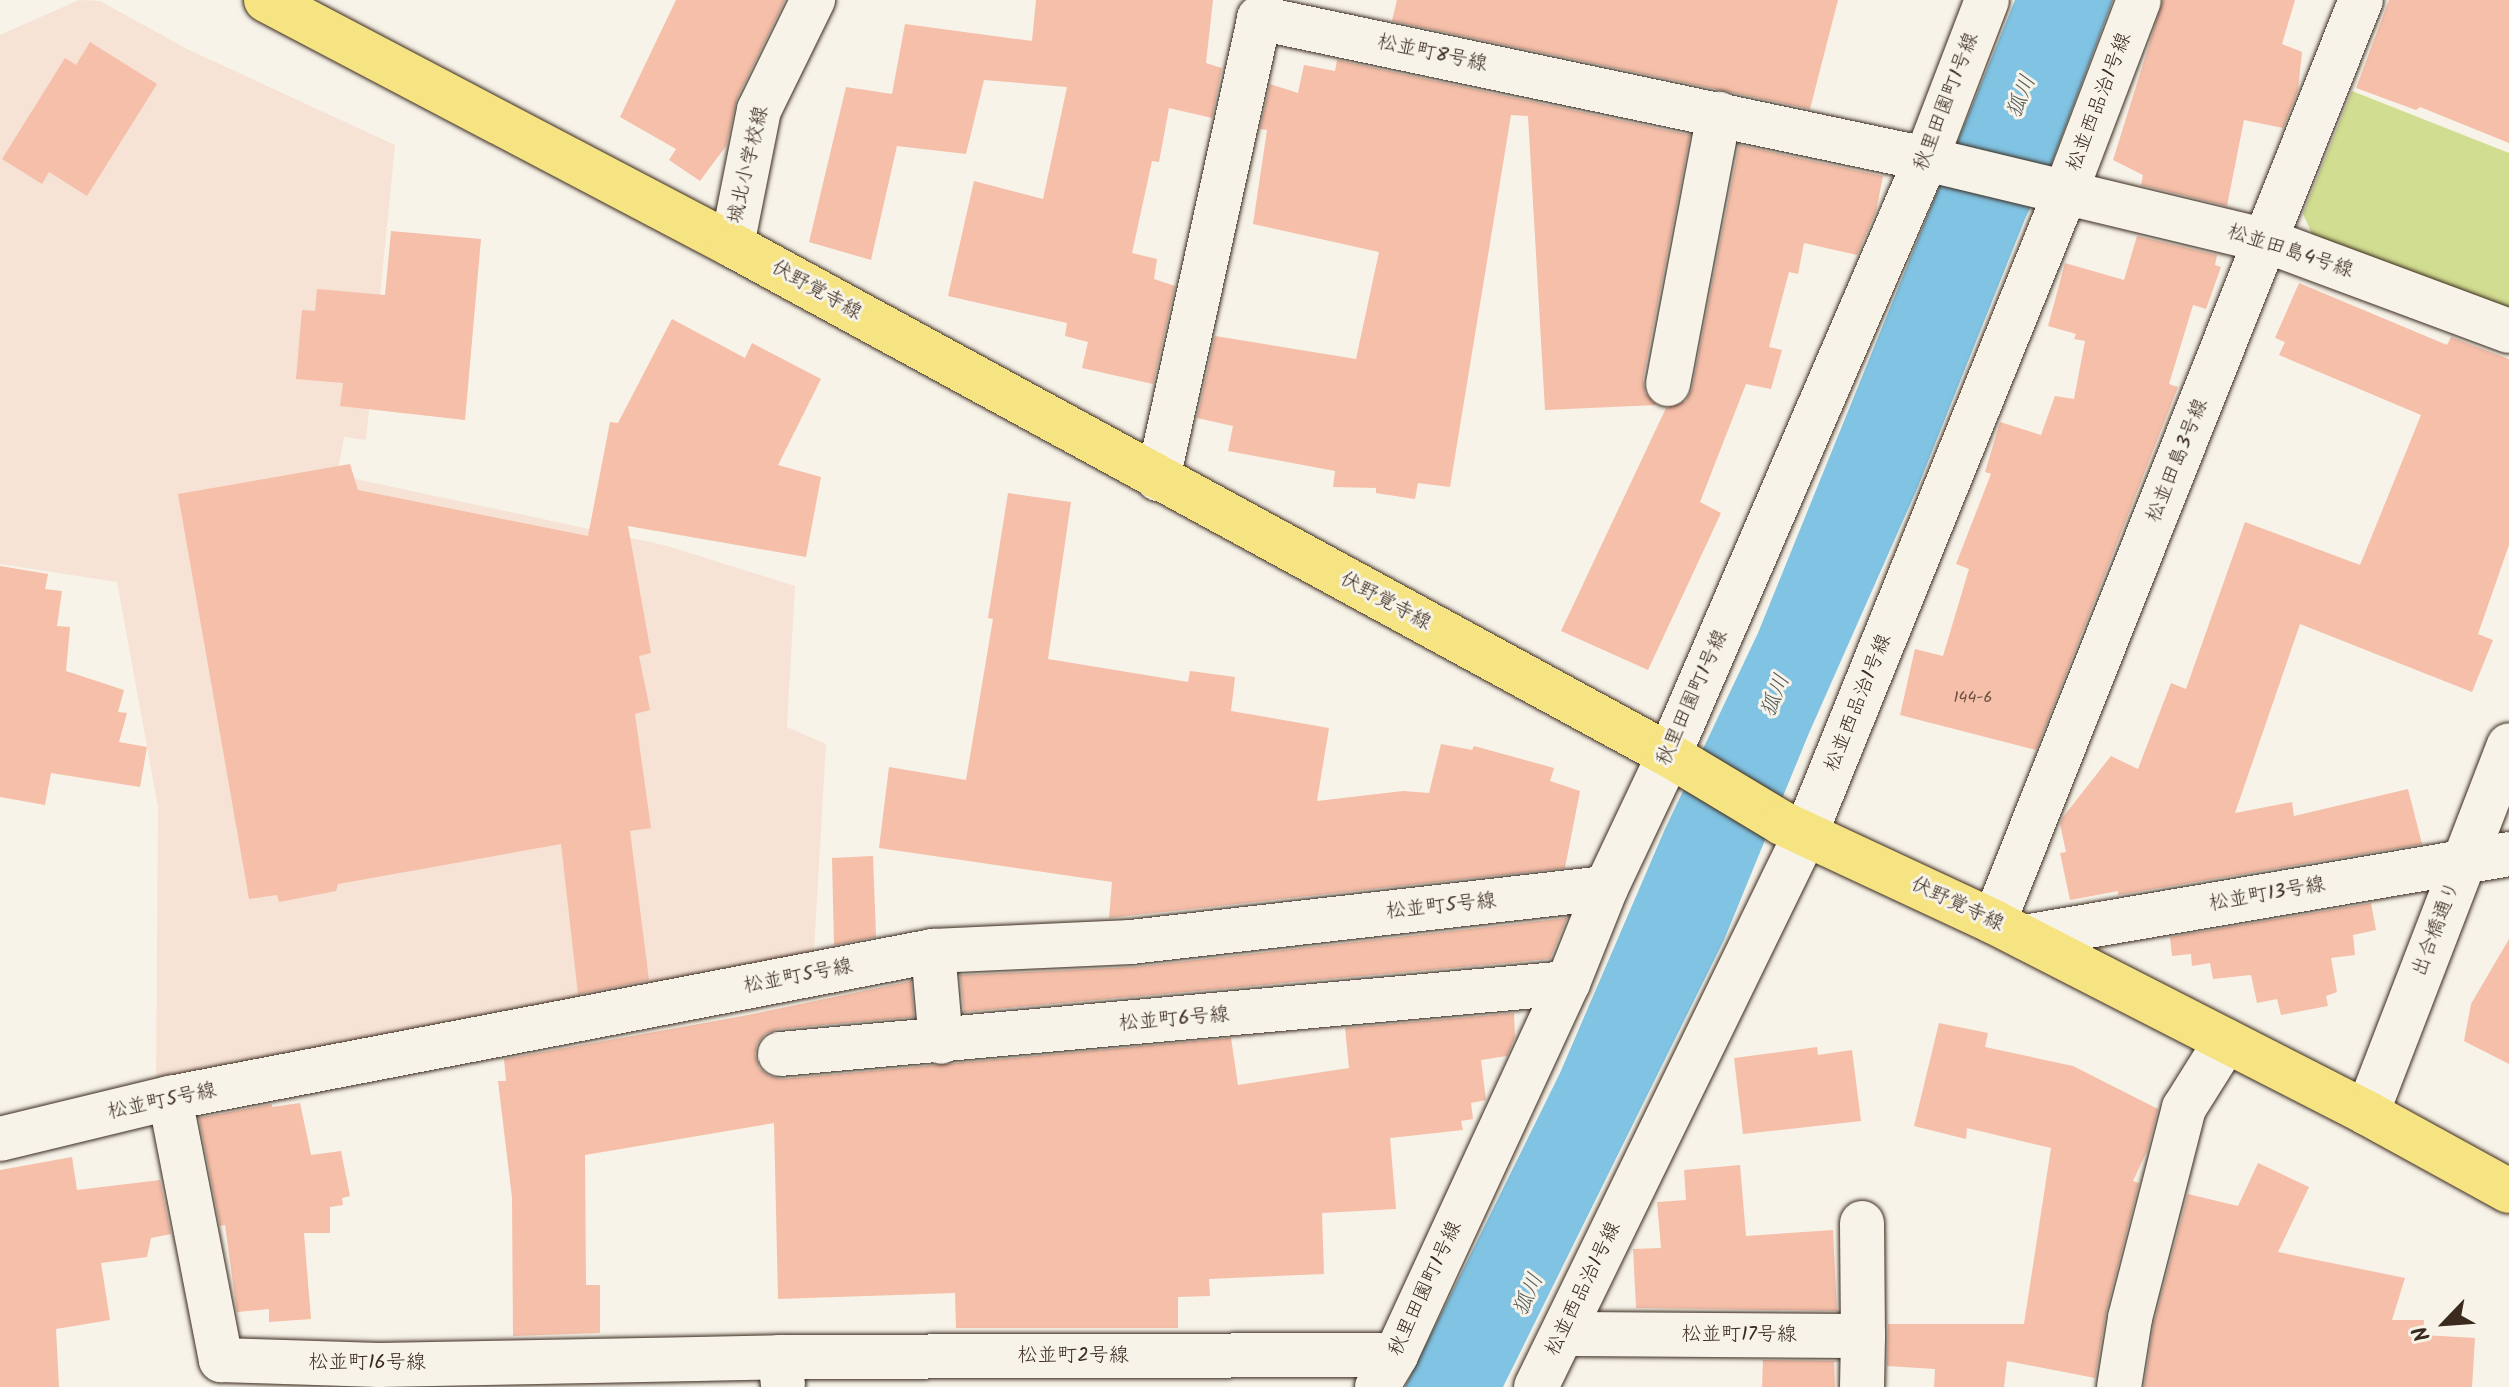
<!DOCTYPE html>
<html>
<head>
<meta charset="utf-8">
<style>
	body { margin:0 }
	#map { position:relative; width:2509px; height:1387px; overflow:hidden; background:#f7f3e8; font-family:Kalam,"Klee One",sans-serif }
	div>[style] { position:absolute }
	.built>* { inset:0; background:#f6e3d5 }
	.green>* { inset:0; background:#d1dd90 }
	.water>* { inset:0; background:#81c3e2 }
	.building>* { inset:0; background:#f5bfa9 }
	.roads { filter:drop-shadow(0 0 2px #3b2a1e) drop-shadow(0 0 2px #3b2a1e) }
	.minor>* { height:44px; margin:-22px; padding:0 22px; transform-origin:22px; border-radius:22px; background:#f7f3e8 }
	.major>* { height:44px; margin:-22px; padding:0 22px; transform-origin:22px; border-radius:22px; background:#f6e381 }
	span { translate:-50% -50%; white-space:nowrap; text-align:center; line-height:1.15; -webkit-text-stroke:6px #f7f3e8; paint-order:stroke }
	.number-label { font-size:16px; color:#6a4f41 }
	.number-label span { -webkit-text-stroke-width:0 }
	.street-label { font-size:20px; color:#3b2a1e }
	.water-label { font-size:22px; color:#505859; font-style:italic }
	.north { position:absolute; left:2405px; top:1283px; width:80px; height:80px; -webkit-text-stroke:6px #f7f3e8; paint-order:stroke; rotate:245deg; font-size:22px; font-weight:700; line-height:32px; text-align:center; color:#3b2a1e }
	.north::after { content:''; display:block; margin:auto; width:28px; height:36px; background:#3b2a1e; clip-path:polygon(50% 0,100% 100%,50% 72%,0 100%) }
</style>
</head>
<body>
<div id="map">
	<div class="built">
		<i style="clip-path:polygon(79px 0,100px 1px,187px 49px,395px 145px,366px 440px,344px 437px,337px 475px,664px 545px,795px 586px,787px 727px,826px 744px,814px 951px,553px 1012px,156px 1084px,158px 807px,117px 582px,0 564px,0 35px)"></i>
	</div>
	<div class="green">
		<i style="clip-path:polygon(2352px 91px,2509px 153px,2509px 310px,2312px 234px,2303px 214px)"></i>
	</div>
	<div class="water">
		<i style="clip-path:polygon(2015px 0,2113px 0,2051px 165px,2025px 219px,1917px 489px,1809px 733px,1724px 940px,1503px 1387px,1405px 1387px,1560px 1073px,1665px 829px,1758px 633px)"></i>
	</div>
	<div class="building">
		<i style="clip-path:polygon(676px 0,785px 0,737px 98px,726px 146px,700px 181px,669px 160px,676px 149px,620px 117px)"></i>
		<i style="clip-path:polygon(1036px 0,1213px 0,1206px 63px,1222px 68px,1212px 118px,1169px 108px,1159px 162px,1152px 161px,1132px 253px,1157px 259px,1154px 279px,1175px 286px,1153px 384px,1082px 368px,1088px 342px,1065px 336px,1067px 323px,948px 296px,974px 181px,1043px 199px,1067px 87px,984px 80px,966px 154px,897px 146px,871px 260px,809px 242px,846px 87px,892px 94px,905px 24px,1032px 41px)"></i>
		<i style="clip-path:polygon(1397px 0,1838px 0,1810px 109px,1392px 21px)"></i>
		<i style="clip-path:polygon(2163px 0,2295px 0,2282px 44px,2302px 52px,2298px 90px,2283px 128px,2244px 120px,2227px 206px,2141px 185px,2143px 175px,2113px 160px)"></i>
		<i style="clip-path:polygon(2389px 0,2509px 0,2509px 143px,2420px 107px,2416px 110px,2356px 88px)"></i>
		<i style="clip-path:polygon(90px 42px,157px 84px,87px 196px,49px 172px,42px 184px,2px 159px,65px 58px,76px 65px)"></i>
		<i style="clip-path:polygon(1337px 60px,1690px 135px,1643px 379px,1645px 393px,1656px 405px,1545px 410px,1528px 116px,1511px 115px,1450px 487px,1418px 483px,1415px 499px,1376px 493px,1376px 488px,1333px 487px,1335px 471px,1228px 451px,1233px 426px,1197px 418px,1215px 336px,1356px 359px,1379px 252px,1253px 224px,1267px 130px,1260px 129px,1270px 84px,1298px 93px,1304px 65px,1335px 71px)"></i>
		<i style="clip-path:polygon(1739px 145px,1883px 176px,1876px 211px,1857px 255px,1804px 243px,1798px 274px,1789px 272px,1769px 347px,1782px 350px,1771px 389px,1746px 384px,1700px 502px,1721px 513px,1648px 670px,1561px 631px,1666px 408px,1686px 401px,1692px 389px)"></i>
		<i style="clip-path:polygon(391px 231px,481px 239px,465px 420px,340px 406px,343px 383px,296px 379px,302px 310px,315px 311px,317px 289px,385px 295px)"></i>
		<i style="clip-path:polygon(2137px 236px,2217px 255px,2215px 265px,2221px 267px,2206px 309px,2193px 305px,2169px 384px,2178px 387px,2036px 750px,1900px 715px,1915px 649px,1943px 656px,1969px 569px,1956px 564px,1991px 474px,1985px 472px,2000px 422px,2041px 435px,2055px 396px,2074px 399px,2085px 341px,2074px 339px,2076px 334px,2048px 326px,2065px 263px,2124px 280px)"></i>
		<i style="clip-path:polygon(2299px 283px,2447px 345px,2451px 337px,2509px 359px,2509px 545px,2478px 634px,2493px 640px,2472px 692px,2300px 624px,2235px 813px,2292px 802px,2294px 816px,2408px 789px,2422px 844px,2118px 895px,2118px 891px,2070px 900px,2060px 853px,2066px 852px,2060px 824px,2063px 817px,2111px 756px,2138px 769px,2171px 683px,2186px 689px,2245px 522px,2360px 565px,2421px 415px,2279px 355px,2285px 342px,2275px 338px)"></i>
		<i style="clip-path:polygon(672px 319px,745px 358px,752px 343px,821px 379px,778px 465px,821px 477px,806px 557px,628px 526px,651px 653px,639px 656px,650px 710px,635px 714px,651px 828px,630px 831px,649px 980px,578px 994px,561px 844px,338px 884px,336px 891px,279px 902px,277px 895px,249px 899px,178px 494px,350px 464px,358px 490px,588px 536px,610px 422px,618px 423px)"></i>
		<i style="clip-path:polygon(1008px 493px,1071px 502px,1048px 659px,1188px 682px,1190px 671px,1235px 677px,1231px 711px,1329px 728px,1317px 801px,1403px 791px,1429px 793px,1441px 744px,1472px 750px,1474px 746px,1554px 768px,1550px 781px,1580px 791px,1565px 868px,1109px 918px,1112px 882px,879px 848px,889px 767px,966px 780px,993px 619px,988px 618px)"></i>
		<i style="clip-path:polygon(0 566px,48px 574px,45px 589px,62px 591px,57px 626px,70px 627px,66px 671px,124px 690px,118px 712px,127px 713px,119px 742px,147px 747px,140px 787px,51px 773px,45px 805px,0 797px)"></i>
		<i style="clip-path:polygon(873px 856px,876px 937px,834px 945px,832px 858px)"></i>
		<i style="clip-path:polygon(2371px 903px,2376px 930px,2353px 935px,2355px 955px,2331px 958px,2337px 992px,2326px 996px,2328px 1006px,2281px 1015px,2277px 999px,2257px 1003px,2251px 975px,2213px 979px,2210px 963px,2192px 966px,2191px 954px,2172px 956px,2170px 937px)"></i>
		<i style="clip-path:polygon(1567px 918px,1550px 959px,964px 1012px,960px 975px,1134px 967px)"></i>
		<i style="clip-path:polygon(2509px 939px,2509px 1064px,2464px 1041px,2471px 1004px)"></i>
		<i style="clip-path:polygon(911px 981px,914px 1017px,777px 1029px,765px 1034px,757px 1044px,755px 1055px,759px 1068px,769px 1076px,782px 1079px,1231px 1038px,1238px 1085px,1349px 1068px,1345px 1028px,1514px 1013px,1515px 1037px,1507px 1056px,1481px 1060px,1486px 1100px,1471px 1103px,1473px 1119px,1461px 1121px,1463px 1130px,1390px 1138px,1396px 1209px,1322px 1213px,1324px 1274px,1209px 1279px,1210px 1296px,1178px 1297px,1178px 1328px,956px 1328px,955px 1293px,778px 1299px,774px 1123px,585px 1155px,586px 1285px,600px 1285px,600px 1333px,513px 1336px,512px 1198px,498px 1081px,506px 1081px,504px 1059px,743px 1016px)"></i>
		<i style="clip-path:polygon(1939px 1023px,1988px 1033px,1985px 1047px,2073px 1066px,2158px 1109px,2147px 1151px,2133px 1181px,2139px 1183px,2106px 1312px,2095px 1378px,2007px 1361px,2004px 1387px,1934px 1387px,1935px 1369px,1887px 1366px,1888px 1324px,2024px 1324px,2051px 1148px,1967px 1128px,1966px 1139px,1914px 1126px)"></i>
		<i style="clip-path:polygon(1817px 1047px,1818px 1055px,1852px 1050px,1861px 1121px,1743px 1134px,1734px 1058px)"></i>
		<i style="clip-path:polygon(300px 1103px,311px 1155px,341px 1151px,350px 1196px,342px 1198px,343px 1205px,330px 1207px,330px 1233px,304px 1233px,311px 1319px,269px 1322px,269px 1309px,237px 1312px,225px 1225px,220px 1226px,199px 1118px,272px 1104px,272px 1107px)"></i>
		<i style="clip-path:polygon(72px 1157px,77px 1190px,160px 1180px,171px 1234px,151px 1238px,147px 1257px,101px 1263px,110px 1320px,56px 1329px,59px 1387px,0 1387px,0 1170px)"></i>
		<i style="clip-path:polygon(2258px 1163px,2309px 1187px,2278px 1252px,2405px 1278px,2392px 1320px,2424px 1320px,2423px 1335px,2475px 1338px,2472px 1387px,2144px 1387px,2154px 1323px,2188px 1194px,2238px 1206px)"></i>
		<i style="clip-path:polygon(1740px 1165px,1746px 1236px,1833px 1230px,1837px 1311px,1636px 1308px,1633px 1249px,1661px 1248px,1657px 1202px,1686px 1200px,1684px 1170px)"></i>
		<i style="clip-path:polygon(1763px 1360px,1838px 1361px,1834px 1362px,1835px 1387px,1762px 1387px)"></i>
	</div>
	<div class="roads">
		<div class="minor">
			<i style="left:732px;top:245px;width:138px;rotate:-78.7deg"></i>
			<i style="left:759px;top:110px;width:123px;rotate:-63.9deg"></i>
			<i style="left:1668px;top:384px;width:275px;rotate:-79.3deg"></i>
			<i style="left:1158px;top:479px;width:472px;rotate:-77.6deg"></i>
			<i style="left:1259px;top:18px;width:682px;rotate:11.94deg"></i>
			<i style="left:1926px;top:159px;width:351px;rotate:13.5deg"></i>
			<i style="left:2267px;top:241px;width:258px;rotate:20.4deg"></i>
			<i style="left:1994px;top:922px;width:992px;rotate:-68.3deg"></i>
			<i style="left:2024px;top:937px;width:492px;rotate:-9.7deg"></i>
			<i style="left:933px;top:951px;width:91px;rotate:85deg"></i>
			<i style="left:780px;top:1054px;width:791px;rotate:-5.15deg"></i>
			<i style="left:170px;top:1098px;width:267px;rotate:79deg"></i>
			<i style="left:221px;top:1360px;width:158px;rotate:1.8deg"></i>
			<i style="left:379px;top:1365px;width:401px;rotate:-1.1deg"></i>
			<i style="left:2367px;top:1113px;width:394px;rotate:-68.9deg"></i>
			<i style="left:0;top:1139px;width:175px;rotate:-13.6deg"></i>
			<i style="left:170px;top:1098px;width:777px;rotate:-10.91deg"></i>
			<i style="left:933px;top:951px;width:198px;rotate:-2.6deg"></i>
			<i style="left:1131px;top:942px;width:478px;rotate:-6.5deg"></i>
			<i style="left:1862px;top:1223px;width:113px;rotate:89.5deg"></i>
			<i style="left:1564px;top:1334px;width:299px;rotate:0.4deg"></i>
			<i style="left:1863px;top:1336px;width:51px;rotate:91.1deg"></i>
			<i style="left:783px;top:1385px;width:28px;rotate:-96deg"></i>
			<i style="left:780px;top:1357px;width:616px;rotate:-0.19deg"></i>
			<i style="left:1377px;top:1387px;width:37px;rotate:-59deg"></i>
			<i style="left:1396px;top:1355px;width:410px;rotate:-65.2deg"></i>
			<i style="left:1568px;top:983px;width:102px;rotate:-68.2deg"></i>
			<i style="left:1606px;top:888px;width:147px;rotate:-64.7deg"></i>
			<i style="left:1669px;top:755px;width:649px;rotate:-66.67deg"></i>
			<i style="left:1926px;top:159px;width:170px;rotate:-69deg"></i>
			<i style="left:1536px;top:1387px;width:614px;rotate:-64.02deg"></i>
			<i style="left:1805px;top:835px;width:695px;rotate:-67.94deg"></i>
			<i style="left:2066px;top:191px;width:204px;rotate:-69.1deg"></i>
			<i style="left:2119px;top:1387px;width:70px;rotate:-80.9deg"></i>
			<i style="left:2130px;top:1318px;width:217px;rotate:-75.6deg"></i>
			<i style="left:2184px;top:1108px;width:79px;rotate:-57.9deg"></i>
		</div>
		<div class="major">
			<i style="left:266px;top:0;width:526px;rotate:27.73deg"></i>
			<i style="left:732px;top:245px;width:1067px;rotate:28.56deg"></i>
			<i style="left:1669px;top:755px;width:132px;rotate:31deg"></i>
			<i style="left:1782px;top:823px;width:234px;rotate:25deg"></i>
			<i style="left:1994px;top:922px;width:419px;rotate:27.1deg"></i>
			<i style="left:2367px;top:1113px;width:162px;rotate:28.8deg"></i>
		</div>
	</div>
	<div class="number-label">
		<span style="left:1973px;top:698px">144-6</span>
	</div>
	<div class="street-label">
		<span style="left:1432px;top:54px;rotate:12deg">松並町8号線</span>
		<span style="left:1947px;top:102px;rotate:-69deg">秋里田園町1号線</span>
		<span style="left:2100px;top:102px;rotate:-69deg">松並西品治1号線</span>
		<span style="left:749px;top:165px;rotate:-77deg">城北小学校線</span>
		<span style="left:2290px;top:252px;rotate:18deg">松並田島4号線</span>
		<span style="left:816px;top:291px;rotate:29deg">伏野覚寺線</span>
		<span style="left:2178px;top:461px;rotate:-68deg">松並田島3号線</span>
		<span style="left:1385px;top:602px;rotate:28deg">伏野覚寺線</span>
		<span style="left:1693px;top:698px;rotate:-66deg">秋里田園町1号線</span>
		<span style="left:1859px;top:703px;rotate:-68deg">松並西品治1号線</span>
		<span style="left:2267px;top:895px;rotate:-10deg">松並町13号線</span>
		<span style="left:1957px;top:905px;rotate:25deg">伏野覚寺線</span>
		<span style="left:1441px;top:907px;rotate:-6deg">松並町5号線</span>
		<span style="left:2437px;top:929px;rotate:-69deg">出合橋通り</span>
		<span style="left:798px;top:977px;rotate:-11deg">松並町5号線</span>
		<span style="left:1174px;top:1020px;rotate:-5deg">松並町6号線</span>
		<span style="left:162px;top:1102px;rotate:-12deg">松並町5号線</span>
		<span style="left:1426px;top:1289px;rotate:-65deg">秋里田園町1号線</span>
		<span style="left:1584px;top:1289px;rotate:-64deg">松並西品治1号線</span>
		<span style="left:1739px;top:1335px">松並町17号線</span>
		<span style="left:1073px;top:1356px">松並町2号線</span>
		<span style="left:367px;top:1363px">松並町16号線</span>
	</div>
	<div class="water-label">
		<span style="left:2022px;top:97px;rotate:-68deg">狐川</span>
		<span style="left:1776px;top:696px;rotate:-68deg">狐川</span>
		<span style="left:1529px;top:1295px;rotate:-66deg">狐川</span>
	</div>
	<div class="north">N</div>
</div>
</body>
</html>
